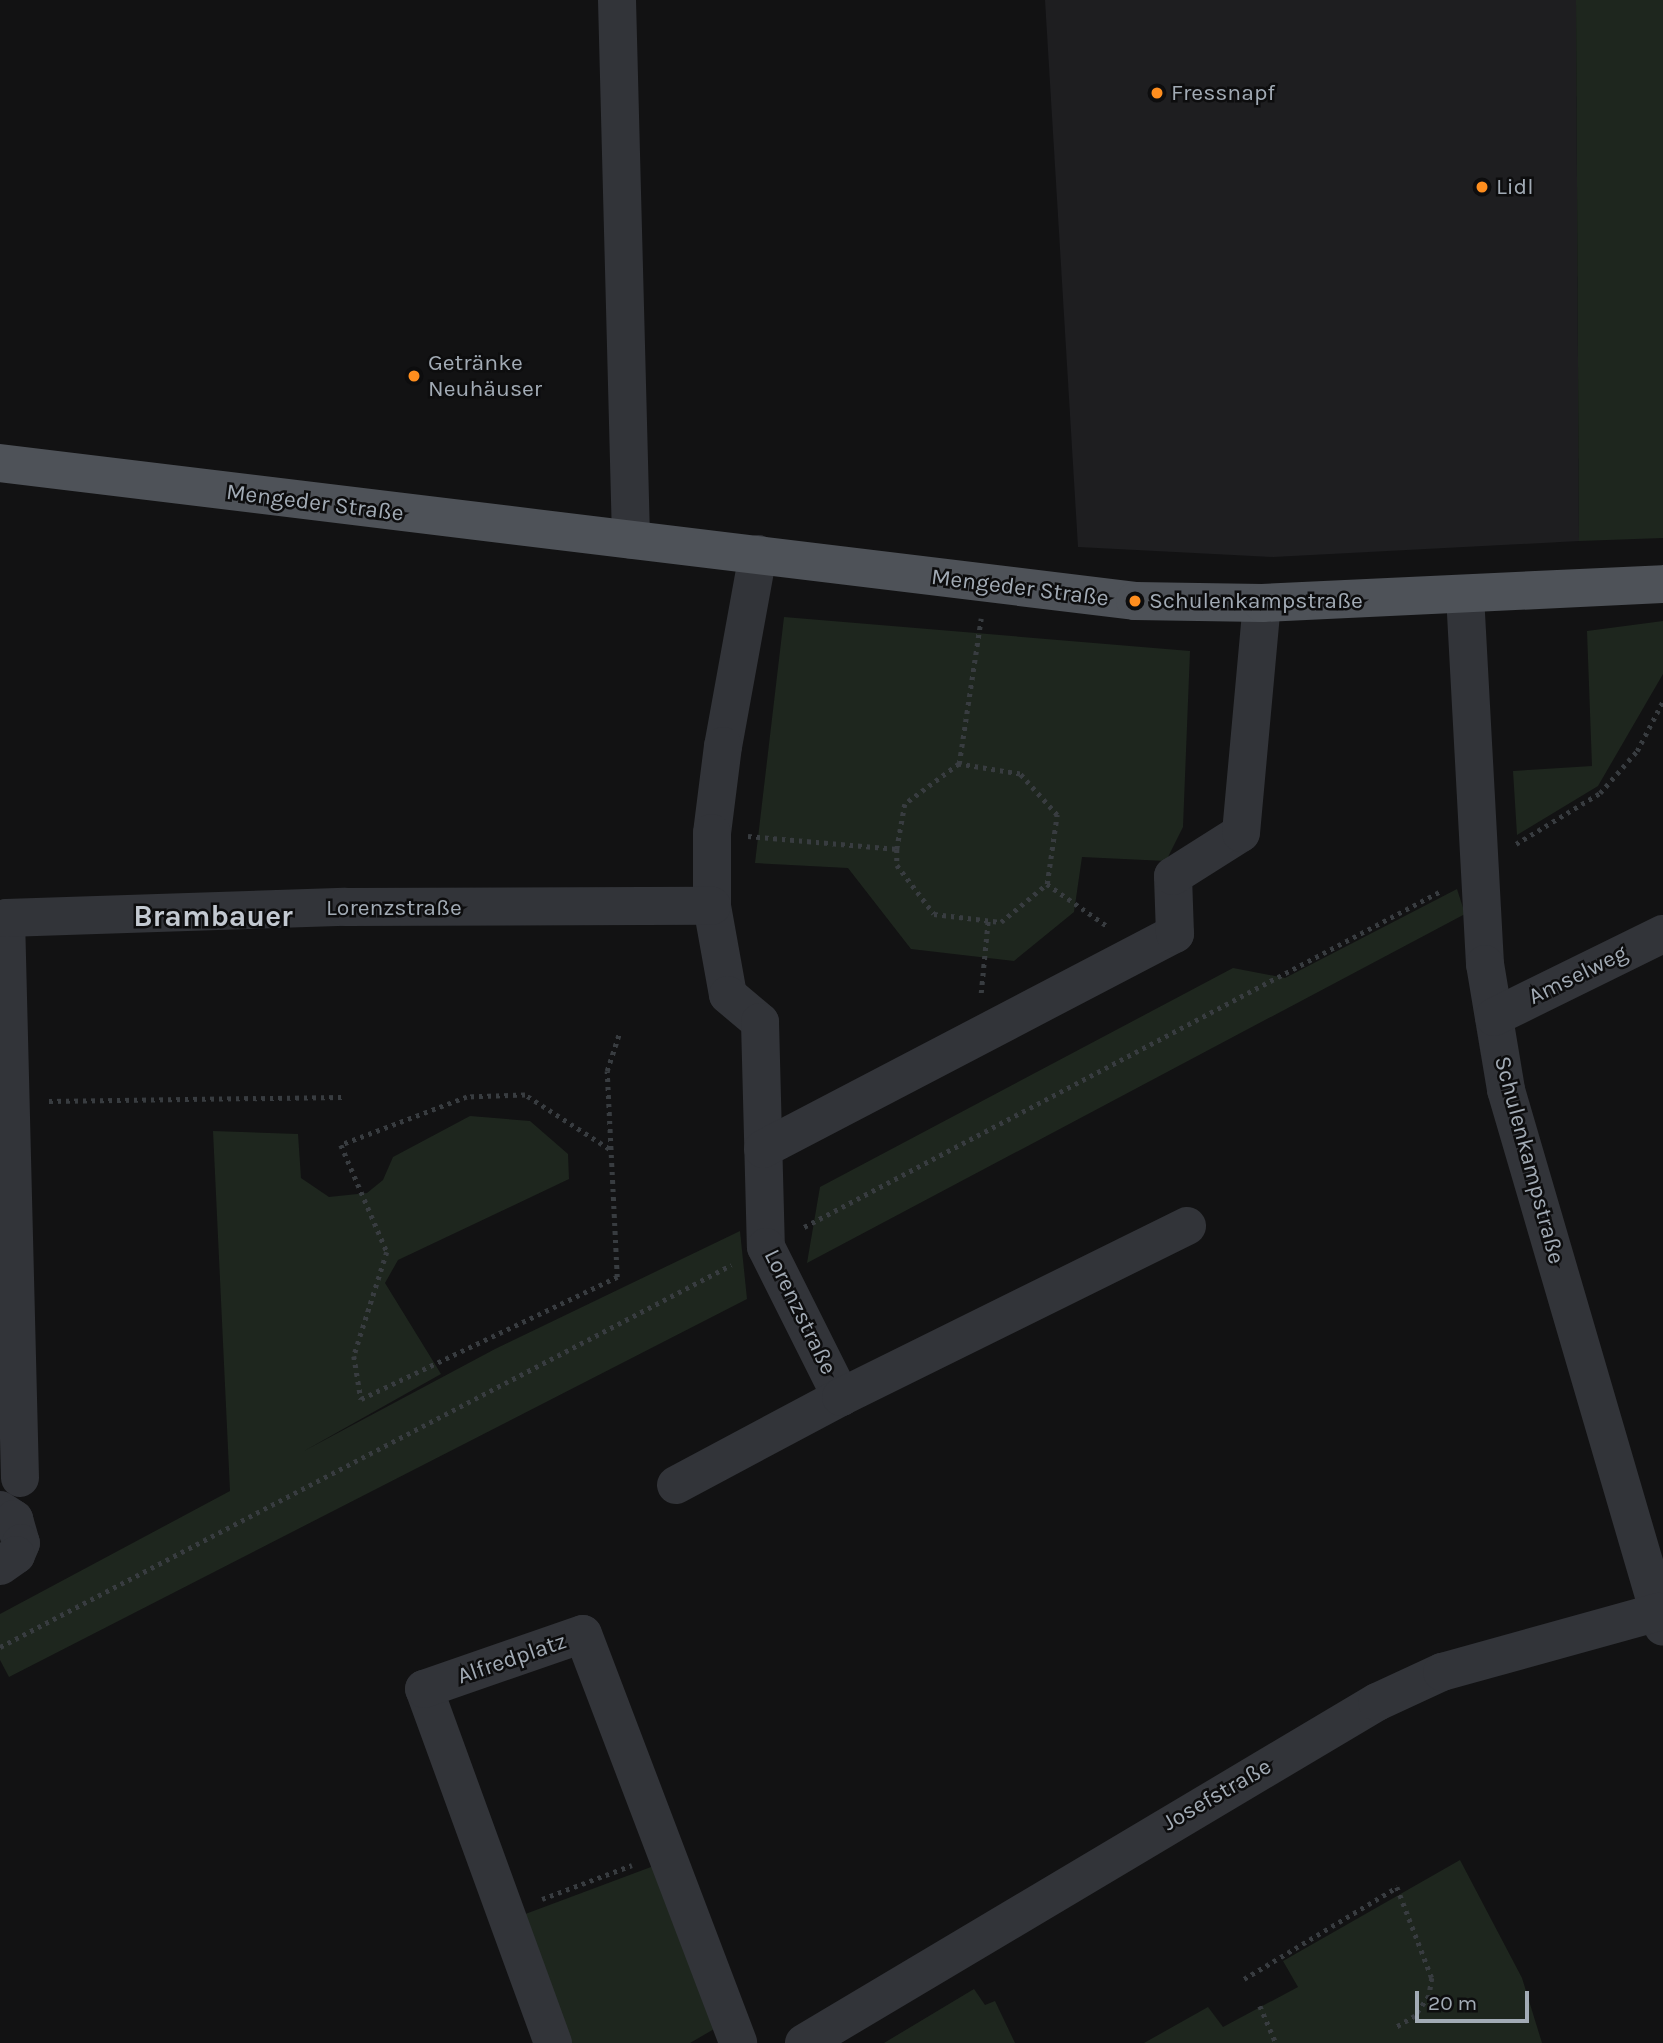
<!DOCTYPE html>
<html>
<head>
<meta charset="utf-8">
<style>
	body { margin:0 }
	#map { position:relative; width:1663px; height:2043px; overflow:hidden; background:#121213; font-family:Karla,sans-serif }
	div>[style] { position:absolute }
	.built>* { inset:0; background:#1e1e20 }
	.green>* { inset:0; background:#1e261e }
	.path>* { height:4.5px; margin-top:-2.25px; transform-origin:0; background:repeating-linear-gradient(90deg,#383c40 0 3.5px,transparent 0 8.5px) }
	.minor>* { height:38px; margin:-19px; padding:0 19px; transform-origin:19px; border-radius:19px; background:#323439 }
	.major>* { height:38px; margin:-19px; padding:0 19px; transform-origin:19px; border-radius:19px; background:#4e5258 }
	.dots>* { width:19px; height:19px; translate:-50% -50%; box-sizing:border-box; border:4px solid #0d0d0e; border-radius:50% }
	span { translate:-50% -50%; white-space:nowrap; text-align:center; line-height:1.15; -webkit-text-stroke:5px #0d0d0e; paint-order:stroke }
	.poi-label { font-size:23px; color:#a2abb5 }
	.left { translate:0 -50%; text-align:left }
	.street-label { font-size:23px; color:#a2abb5 }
	.district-label { font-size:30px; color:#c3c9d1; font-weight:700 }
	.scale { position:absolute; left:1415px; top:1991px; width:114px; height:32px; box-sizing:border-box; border:4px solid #a2abb5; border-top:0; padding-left:9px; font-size:21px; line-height:24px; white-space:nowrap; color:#a2abb5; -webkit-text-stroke:5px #0d0d0e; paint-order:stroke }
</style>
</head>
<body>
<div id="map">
	<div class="built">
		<i style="clip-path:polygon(1045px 0,1576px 0,1579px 541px,1273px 557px,1078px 547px)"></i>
	</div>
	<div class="green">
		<i style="clip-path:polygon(1576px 0,1663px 0,1663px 538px,1579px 541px)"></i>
		<i style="clip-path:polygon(784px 617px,1190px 651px,1183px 827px,1166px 861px,1082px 857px,1074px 912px,1014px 961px,911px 949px,848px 868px,755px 863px)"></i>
		<i style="clip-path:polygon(1663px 621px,1663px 674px,1598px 786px,1517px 835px,1513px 771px,1592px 766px,1587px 631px)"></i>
		<i style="clip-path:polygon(1457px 889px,1465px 914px,807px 1263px,820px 1187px,1233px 968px,1285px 978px)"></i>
		<i style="clip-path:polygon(470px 1116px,530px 1121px,568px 1154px,569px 1179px,398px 1260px,385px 1283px,441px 1374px,304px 1451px,495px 1349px,740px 1231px,747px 1299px,9px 1677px,0 1660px,0 1614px,230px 1491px,213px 1131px,298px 1134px,301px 1178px,329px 1197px,367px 1193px,383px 1180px,393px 1157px)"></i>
		<i style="clip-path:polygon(1460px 1860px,1522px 1978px,1542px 2043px,1144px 2043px,1208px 2007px,1223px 2027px,1298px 1987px,1283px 1961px)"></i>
		<i style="clip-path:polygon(659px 1864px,721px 2025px,690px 2043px,569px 2043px,520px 1916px)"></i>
		<i style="clip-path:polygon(974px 1989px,985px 2005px,995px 2001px,1015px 2043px,884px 2043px)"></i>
	</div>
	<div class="path">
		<i style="left:959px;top:764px;width:147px;rotate:-81.4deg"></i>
		<i style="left:748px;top:836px;width:150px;rotate:5deg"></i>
		<i style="left:897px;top:849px;width:16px;rotate:90deg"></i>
		<i style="left:897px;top:865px;width:61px;rotate:52.9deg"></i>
		<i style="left:934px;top:914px;width:67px;rotate:6.8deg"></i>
		<i style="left:1001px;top:922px;width:60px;rotate:-39.6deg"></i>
		<i style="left:1047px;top:884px;width:70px;rotate:-81.8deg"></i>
		<i style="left:1057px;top:815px;width:55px;rotate:-132.1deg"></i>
		<i style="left:1020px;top:774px;width:62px;rotate:-170.7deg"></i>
		<i style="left:959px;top:764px;width:67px;rotate:143.5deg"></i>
		<i style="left:905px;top:804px;width:46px;rotate:100.1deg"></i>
		<i style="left:1516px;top:844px;width:98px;rotate:-31.3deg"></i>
		<i style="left:1600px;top:793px;width:56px;rotate:-48.6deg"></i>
		<i style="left:1637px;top:751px;width:56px;rotate:-62.5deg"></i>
		<i style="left:1047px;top:884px;width:73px;rotate:35deg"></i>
		<i style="left:981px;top:993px;width:73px;rotate:-84.5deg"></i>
		<i style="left:49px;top:1101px;width:293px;rotate:-0.8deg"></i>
		<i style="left:609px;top:1149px;width:100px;rotate:-147.3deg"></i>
		<i style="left:525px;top:1095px;width:58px;rotate:178deg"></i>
		<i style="left:467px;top:1097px;width:135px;rotate:159.1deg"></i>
		<i style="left:341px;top:1145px;width:116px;rotate:66.7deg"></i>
		<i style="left:387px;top:1252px;width:109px;rotate:107.6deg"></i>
		<i style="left:354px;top:1356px;width:44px;rotate:80.8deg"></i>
		<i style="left:361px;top:1399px;width:284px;rotate:-25.5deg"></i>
		<i style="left:617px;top:1277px;width:206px;rotate:-92.8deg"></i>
		<i style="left:607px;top:1071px;width:42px;rotate:-72deg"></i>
		<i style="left:804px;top:1227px;width:722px;rotate:-27.81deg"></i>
		<i style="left:0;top:1647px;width:825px;rotate:-27.59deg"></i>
		<i style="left:542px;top:1899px;width:96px;rotate:-20.7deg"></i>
		<i style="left:1244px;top:1979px;width:179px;rotate:-31deg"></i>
		<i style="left:1397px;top:1887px;width:97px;rotate:69deg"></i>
		<i style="left:1432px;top:1978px;width:18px;rotate:99deg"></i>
		<i style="left:1429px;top:1996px;width:24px;rotate:125deg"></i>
		<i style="left:1415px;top:2016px;width:23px;rotate:149deg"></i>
		<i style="left:1260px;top:2006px;width:40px;rotate:66.6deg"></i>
	</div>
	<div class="minor">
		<i style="left:617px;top:0;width:540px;rotate:88.51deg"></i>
		<i style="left:758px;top:554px;width:195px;rotate:100.3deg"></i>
		<i style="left:723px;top:746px;width:88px;rotate:97.2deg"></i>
		<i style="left:712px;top:833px;width:73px;rotate:90deg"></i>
		<i style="left:712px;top:906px;width:90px;rotate:79.8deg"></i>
		<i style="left:728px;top:995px;width:42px;rotate:40.2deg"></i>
		<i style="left:760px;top:1022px;width:225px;rotate:88.5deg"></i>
		<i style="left:766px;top:1247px;width:168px;rotate:63.4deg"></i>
		<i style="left:1465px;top:595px;width:370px;rotate:86.9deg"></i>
		<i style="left:1485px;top:964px;width:128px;rotate:80.5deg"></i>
		<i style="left:1506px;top:1090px;width:559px;rotate:73.7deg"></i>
		<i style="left:1494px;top:1017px;width:188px;rotate:-26.2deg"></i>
		<i style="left:763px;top:1149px;width:465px;rotate:-27.6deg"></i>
		<i style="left:1175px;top:934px;width:58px;rotate:-92deg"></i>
		<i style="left:1173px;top:876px;width:80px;rotate:-32.3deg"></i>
		<i style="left:1241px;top:833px;width:231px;rotate:-84.8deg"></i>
		<i style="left:20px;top:1478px;width:560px;rotate:-91.43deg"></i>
		<i style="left:6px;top:918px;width:339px;rotate:-1.9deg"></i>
		<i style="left:345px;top:907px;width:367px;rotate:-0.2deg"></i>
		<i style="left:676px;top:1485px;width:187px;rotate:-28.1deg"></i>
		<i style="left:841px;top:1397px;width:386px;rotate:-26.3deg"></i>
		<i style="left:0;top:1510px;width:17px;rotate:33deg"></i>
		<i style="left:14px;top:1519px;width:25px;rotate:74deg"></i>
		<i style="left:21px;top:1543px;width:13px;rotate:113deg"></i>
		<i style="left:16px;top:1555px;width:19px;rotate:145deg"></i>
		<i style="left:553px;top:2043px;width:377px;rotate:-110deg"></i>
		<i style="left:424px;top:1689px;width:168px;rotate:-19.1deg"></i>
		<i style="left:583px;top:1634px;width:437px;rotate:69.2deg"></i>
		<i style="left:804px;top:2043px;width:667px;rotate:-30.76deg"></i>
		<i style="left:1377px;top:1702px;width:72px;rotate:-24.8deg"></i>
		<i style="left:1442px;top:1672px;width:225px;rotate:-15.5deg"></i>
	</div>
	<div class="major">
		<i style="left:0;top:463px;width:1143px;rotate:6.93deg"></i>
		<i style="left:1135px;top:601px;width:127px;rotate:0.9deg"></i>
		<i style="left:1262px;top:603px;width:401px;rotate:-2.7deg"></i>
	</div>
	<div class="dots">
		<i style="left:1157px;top:93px;background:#ff8e1e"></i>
		<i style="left:1482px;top:187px;background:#ff8e1e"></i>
		<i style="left:414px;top:376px;background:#ff8e1e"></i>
		<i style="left:1135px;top:601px;background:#ff8e1e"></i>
	</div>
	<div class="poi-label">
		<span class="left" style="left:1171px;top:93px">Fressnapf</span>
		<span class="left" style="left:1496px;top:187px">Lidl</span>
		<span class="left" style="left:428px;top:376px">Getränke<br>Neuhäuser</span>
		<span class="left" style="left:1149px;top:601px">Schulenkampstraße</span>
	</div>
	<div class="street-label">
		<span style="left:315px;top:503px;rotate:7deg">Mengeder Straße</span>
		<span style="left:1020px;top:588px;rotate:7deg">Mengeder Straße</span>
		<span style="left:394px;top:908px">Lorenzstraße</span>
		<span style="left:1578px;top:975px;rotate:-26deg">Amselweg</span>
		<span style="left:1529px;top:1160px;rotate:75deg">Schulenkampstraße</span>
		<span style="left:800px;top:1312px;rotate:64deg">Lorenzstraße</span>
		<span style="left:512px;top:1659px;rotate:-19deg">Alfredplatz</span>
		<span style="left:1217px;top:1795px;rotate:-30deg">Josefstraße</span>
	</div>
	<div class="district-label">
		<span style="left:213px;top:916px">Brambauer</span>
	</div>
	<div class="scale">20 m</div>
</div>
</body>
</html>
